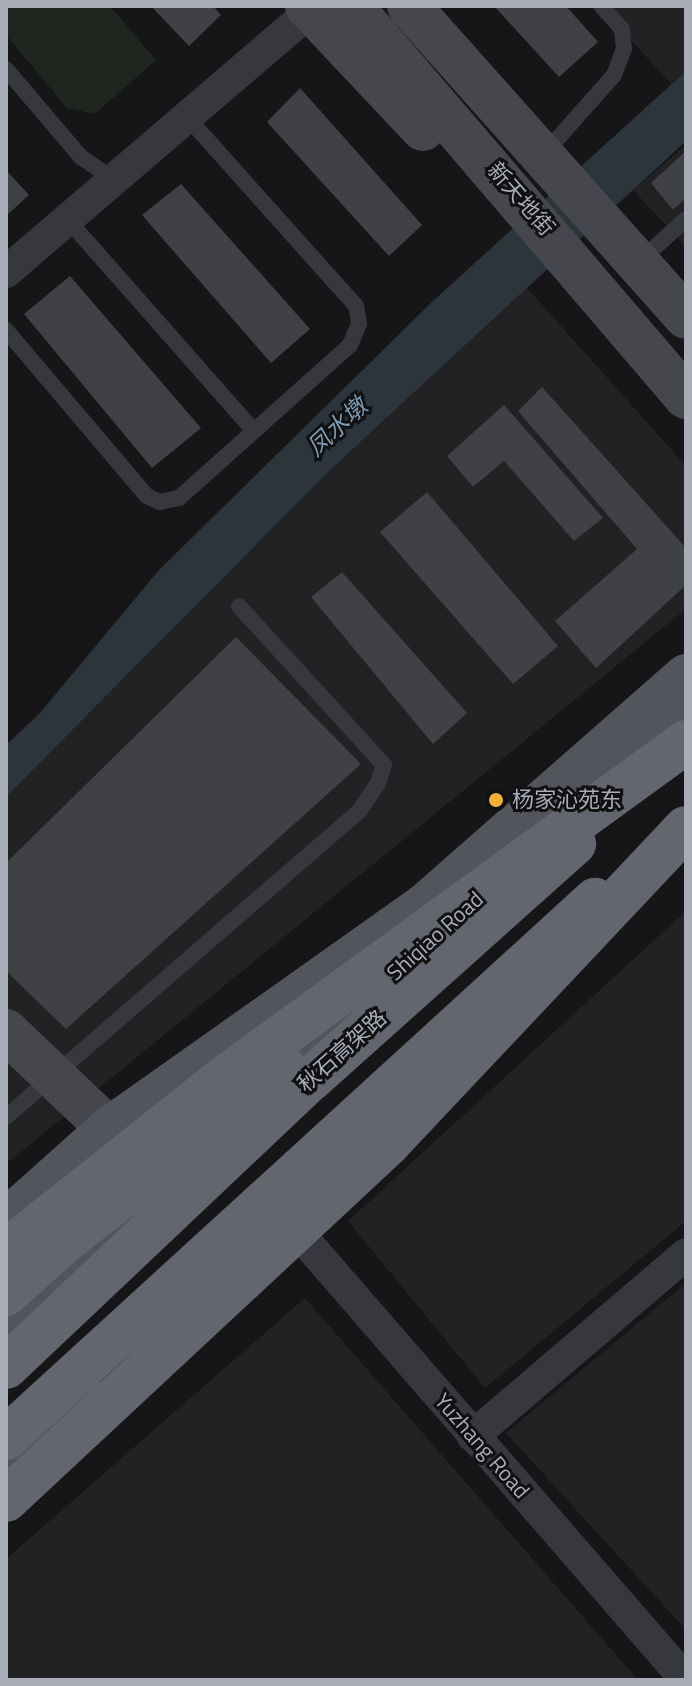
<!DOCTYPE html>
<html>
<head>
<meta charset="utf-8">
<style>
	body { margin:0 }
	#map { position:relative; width:692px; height:1686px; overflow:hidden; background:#161618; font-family:"Titillium Web","Noto Sans SC",sans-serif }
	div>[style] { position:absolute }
	.built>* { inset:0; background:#222225 }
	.green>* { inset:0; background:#1e261f }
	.water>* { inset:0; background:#2c353c }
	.building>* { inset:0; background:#404145 }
	.lane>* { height:16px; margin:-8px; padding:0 8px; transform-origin:8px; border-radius:8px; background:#37383d }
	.street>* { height:32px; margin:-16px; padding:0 16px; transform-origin:16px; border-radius:16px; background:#37383d }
	.secondary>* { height:44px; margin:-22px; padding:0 22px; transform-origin:22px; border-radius:22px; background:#45474d }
	.primary>* { height:44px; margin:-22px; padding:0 22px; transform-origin:22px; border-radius:22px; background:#53555c }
	.highway>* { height:44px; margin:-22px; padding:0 22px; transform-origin:22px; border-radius:22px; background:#63666e }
	.highway-bridge>* { height:44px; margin:-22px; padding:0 22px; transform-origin:22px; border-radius:22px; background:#63666e }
	.dots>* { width:22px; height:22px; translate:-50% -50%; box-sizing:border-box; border:4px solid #111113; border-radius:50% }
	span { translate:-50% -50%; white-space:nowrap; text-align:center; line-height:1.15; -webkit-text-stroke:6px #111113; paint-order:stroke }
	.street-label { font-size:22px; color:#a8adb8 }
	.poi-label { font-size:22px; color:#a8adb8 }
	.left { translate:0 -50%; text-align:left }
	.water-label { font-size:24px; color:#7f9bb3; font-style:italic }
	.frame { position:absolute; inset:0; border:8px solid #a8adb8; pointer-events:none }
</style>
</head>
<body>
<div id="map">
	<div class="built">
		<i style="clip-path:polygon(600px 6px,686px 6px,686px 71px,671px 84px)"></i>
		<i style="clip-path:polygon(686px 145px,686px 247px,633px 190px)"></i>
		<i style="clip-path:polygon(527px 288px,686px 466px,686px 609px,6px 1164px,6px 797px,329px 471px)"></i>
		<i style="clip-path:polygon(686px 911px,686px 1221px,485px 1388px,348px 1221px)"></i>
		<i style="clip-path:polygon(686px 1283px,686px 1630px,506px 1433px)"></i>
		<i style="clip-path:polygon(305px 1298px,638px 1680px,6px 1680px,6px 1559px)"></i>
	</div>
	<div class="green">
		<i style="clip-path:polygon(6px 6px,110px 6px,156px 60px,95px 114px,67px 108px,6px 35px)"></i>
	</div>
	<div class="water">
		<i style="clip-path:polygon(686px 71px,686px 141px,329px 471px,6px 797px,6px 745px,40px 713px,159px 570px,433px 301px)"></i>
	</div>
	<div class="building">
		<i style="clip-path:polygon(151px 6px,213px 6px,221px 15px,189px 46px)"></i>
		<i style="clip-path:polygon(494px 6px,566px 6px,598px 42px,559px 77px)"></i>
		<i style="clip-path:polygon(300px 88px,422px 225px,389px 256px,267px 122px)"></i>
		<i style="clip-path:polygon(686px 151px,686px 198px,673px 210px,651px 183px)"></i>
		<i style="clip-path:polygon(6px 170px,29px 195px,6px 216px)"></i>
		<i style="clip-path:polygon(181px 184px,310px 329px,271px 363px,142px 215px)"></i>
		<i style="clip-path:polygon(70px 276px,201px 428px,152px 468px,24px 314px)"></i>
		<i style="clip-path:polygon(542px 387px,686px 548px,686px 585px,596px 668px,555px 621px,637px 549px,518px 411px)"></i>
		<i style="clip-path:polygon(504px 405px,603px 518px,574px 541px,504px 461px,473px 487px,447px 456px)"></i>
		<i style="clip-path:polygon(427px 492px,558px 646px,513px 684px,380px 532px)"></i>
		<i style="clip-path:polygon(342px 572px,467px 713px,433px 744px,311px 597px)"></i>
		<i style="clip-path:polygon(236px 637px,361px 764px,66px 1029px,6px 971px,6px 863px)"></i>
	</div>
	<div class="lane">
		<i style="left:6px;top:69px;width:116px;rotate:49.6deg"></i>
		<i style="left:81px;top:157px;width:40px;rotate:34.9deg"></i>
		<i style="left:543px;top:155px;width:107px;rotate:-48.4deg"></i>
		<i style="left:614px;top:75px;width:28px;rotate:-69deg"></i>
		<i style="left:624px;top:49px;width:20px;rotate:-96deg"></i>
		<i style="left:622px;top:29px;width:31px;rotate:-132deg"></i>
		<i style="left:68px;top:220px;width:281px;rotate:48.6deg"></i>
		<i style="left:640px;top:261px;width:62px;rotate:-42.4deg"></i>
		<i style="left:6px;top:330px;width:218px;rotate:49.7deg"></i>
		<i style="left:147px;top:496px;width:14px;rotate:25deg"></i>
		<i style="left:160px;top:502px;width:19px;rotate:-12deg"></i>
		<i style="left:179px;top:498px;width:229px;rotate:-41.8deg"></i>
		<i style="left:350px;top:345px;width:23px;rotate:-67deg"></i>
		<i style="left:359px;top:324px;width:18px;rotate:-99deg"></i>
		<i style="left:356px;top:306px;width:254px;rotate:-131.8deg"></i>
		<i style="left:6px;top:1117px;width:469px;rotate:-40.9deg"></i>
		<i style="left:360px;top:810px;width:32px;rotate:-56deg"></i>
		<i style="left:378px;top:783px;width:19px;rotate:-72deg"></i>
		<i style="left:384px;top:765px;width:215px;rotate:-132.4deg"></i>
	</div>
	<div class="street">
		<i style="left:6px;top:272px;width:401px;rotate:-40.6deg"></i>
		<i style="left:282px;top:1214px;width:617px;rotate:49.08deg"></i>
		<i style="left:473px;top:1436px;width:280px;rotate:-40.5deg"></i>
	</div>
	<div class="secondary">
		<i style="left:307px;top:6px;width:169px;rotate:46.7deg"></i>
		<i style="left:351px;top:6px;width:515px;rotate:49.41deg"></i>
		<i style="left:409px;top:6px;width:416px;rotate:48.3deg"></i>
		<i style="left:6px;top:1031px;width:142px;rotate:43.6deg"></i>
	</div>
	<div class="primary">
		<i style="left:611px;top:777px;width:101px;rotate:-42.2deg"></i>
		<i style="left:257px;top:1096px;width:179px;rotate:-42.1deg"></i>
		<i style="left:6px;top:1221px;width:138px;rotate:-41.8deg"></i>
		<i style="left:109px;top:1129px;width:385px;rotate:-35.3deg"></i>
		<i style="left:423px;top:907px;width:350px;rotate:-41.3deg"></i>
		<i style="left:6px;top:1324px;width:166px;rotate:-42.1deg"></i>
		<i style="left:6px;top:1469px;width:106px;rotate:-43.5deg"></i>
	</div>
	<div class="highway">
		<i style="left:6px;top:1294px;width:82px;rotate:-42deg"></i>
		<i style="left:67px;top:1239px;width:277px;rotate:-37.8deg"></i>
		<i style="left:6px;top:1367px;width:419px;rotate:-43.4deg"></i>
		<i style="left:311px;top:1079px;width:353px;rotate:-41.8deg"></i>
		<i style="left:6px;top:1438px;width:798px;rotate:-42.41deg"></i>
	</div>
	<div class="highway-bridge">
		<i style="left:6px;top:1251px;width:283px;rotate:-38.4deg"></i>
		<i style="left:228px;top:1075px;width:566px;rotate:-36.02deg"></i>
		<i style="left:6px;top:1500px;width:522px;rotate:-42.98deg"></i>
		<i style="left:388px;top:1144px;width:434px;rotate:-46.7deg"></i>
	</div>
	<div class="dots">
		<i style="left:496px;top:800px;background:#f2b134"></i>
	</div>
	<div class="street-label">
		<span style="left:521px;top:199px;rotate:49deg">新天地街</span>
		<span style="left:435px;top:936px;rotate:-42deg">Shiqiao Road</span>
		<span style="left:342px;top:1051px;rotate:-42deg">秋石高架路</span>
		<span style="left:482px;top:1446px;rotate:49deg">Yuzhang Road</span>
	</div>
	<div class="poi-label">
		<span class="left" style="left:512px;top:800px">杨家沁苑东</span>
	</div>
	<div class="water-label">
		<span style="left:337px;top:427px;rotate:-43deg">凤水墩</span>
	</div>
	<div class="frame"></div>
</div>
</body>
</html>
